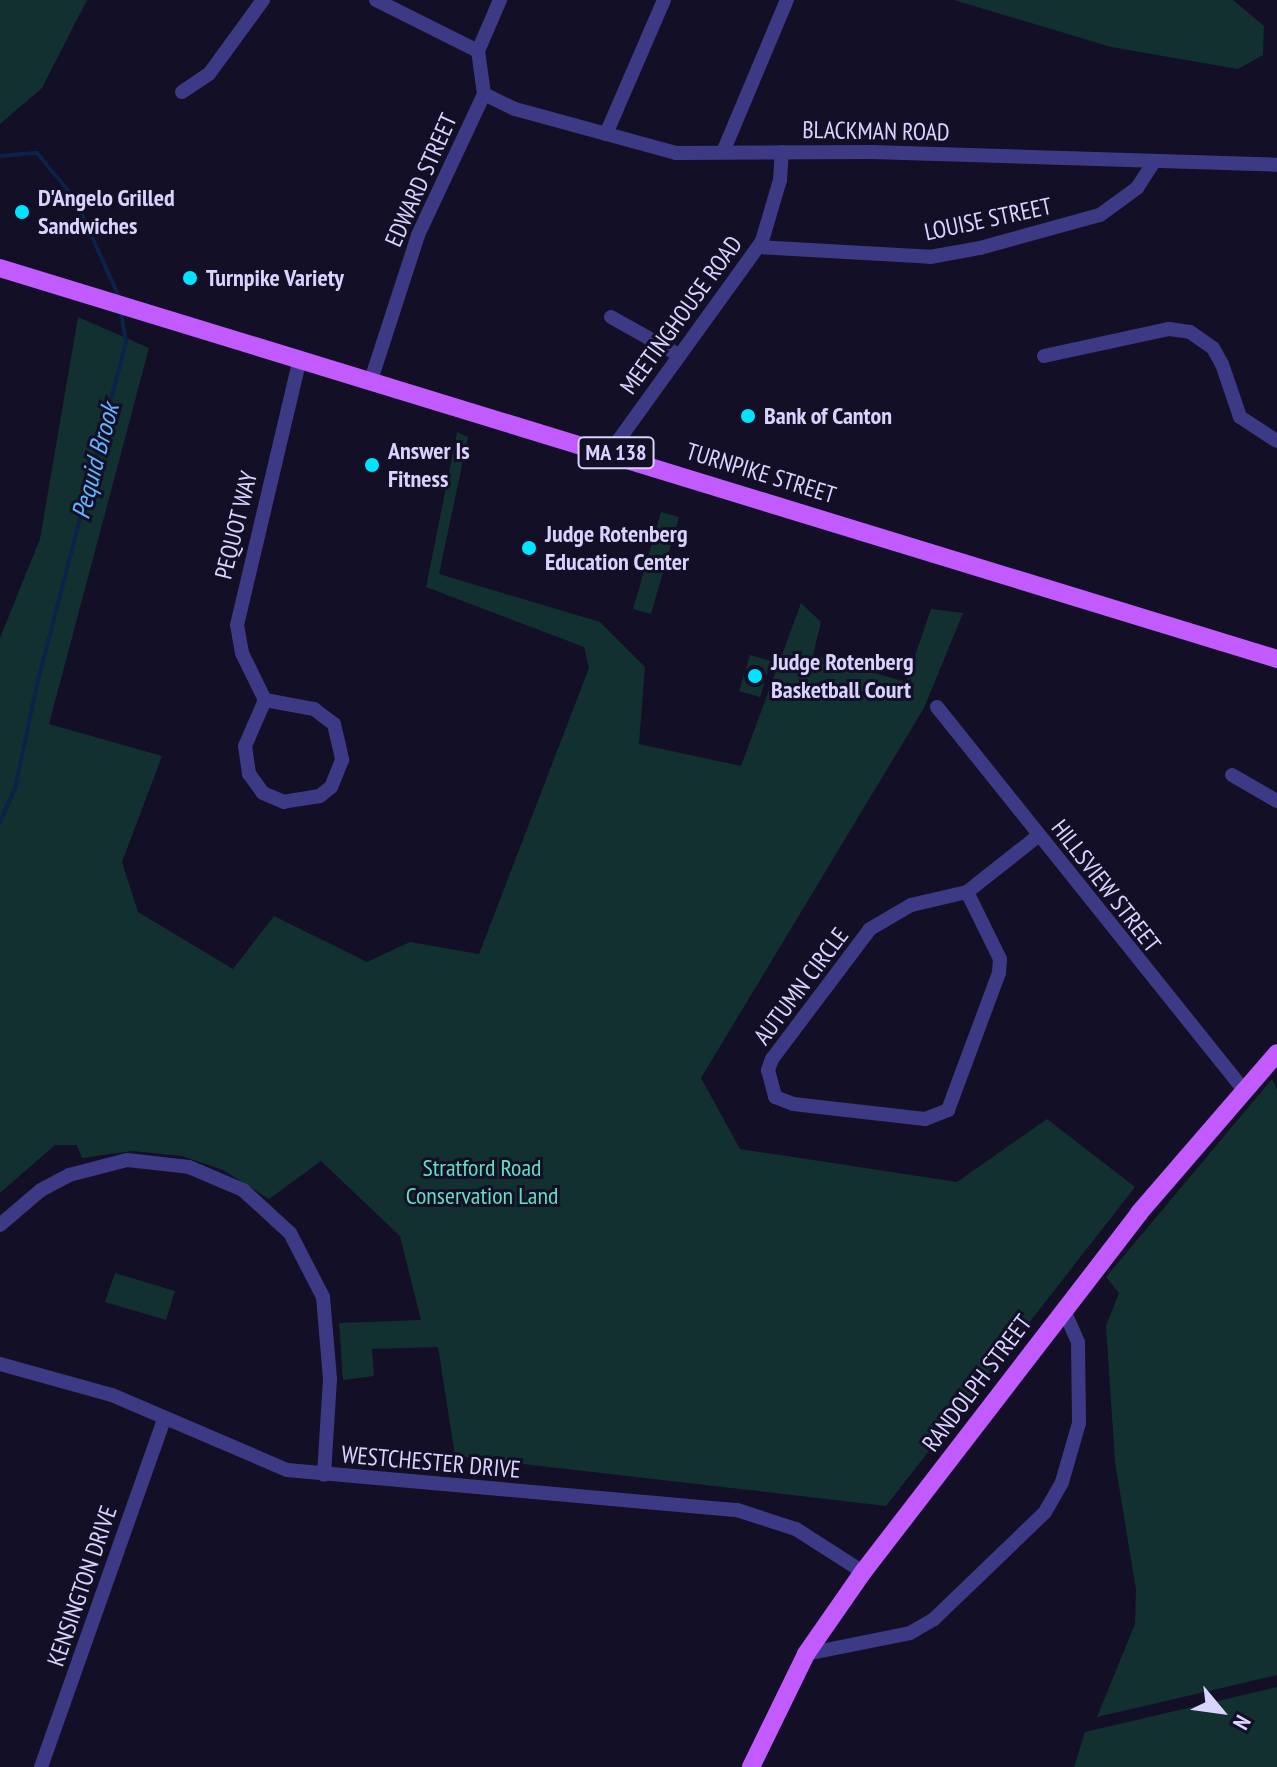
<!DOCTYPE html>
<html>
<head>
<meta charset="utf-8">
<style>
	body { margin:0 }
	#map { position:relative; width:1277px; height:1767px; overflow:hidden; background:#130f26; font-family:"PT Sans Narrow",sans-serif }
	div>[style] { position:absolute }
	.green>* { inset:0; background:#12302f }
	.stream>* { height:4px; margin:-2px; padding:0 2px; transform-origin:2px; border-radius:2px; background:#0c2248 }
	.minor>* { height:14px; margin:-7px; padding:0 7px; transform-origin:7px; border-radius:7px; background:#3d3a85 }
	.major>* { height:18px; margin:-9px; padding:0 9px; transform-origin:9px; border-radius:9px; background:#c25bff }
	.dots>* { width:22px; height:22px; translate:-50% -50%; box-sizing:border-box; border:4px solid #130f26; border-radius:50% }
	span { translate:-50% -50%; white-space:nowrap; text-align:center; line-height:1.15; -webkit-text-stroke:6px #130f26; paint-order:stroke }
	.shield-label span { padding:2px 6px; background:#130f26; border:2px solid; border-radius:6px; -webkit-text-stroke-width:0 }
	.shield-label { font-size:22px; color:#d9d4ff; font-weight:700 }
	.street-label { font-size:24px; color:#d9d4ff }
	.poi-label { font-size:24px; color:#d9d4ff; font-weight:700 }
	.left { translate:0 -50%; text-align:left }
	.park-label { font-size:24px; color:#5fe0c0 }
	.water-label { font-size:26px; color:#62b6ff; font-style:italic }
	.north { position:absolute; left:1181px; top:1671px; width:80px; height:80px; -webkit-text-stroke:6px #130f26; paint-order:stroke; rotate:119deg; font-size:22px; font-weight:700; line-height:32px; text-align:center; color:#d9d4ff }
	.north::after { content:''; display:block; margin:auto; width:28px; height:36px; background:#d9d4ff; clip-path:polygon(50% 0,100% 100%,50% 72%,0 100%) }
</style>
</head>
<body>
<div id="map">
	<div class="green">
		<i style="clip-path:polygon(0 0,87px 0,42px 88px,0 124px)"></i>
		<i style="clip-path:polygon(954px 0,1233px 0,1264px 26px,1263px 55px,1238px 69px,1111px 47px)"></i>
		<i style="clip-path:polygon(78px 317px,149px 348px,49px 724px,162px 756px,122px 862px,138px 912px,233px 969px,274px 916px,367px 962px,410px 942px,479px 954px,589px 668px,584px 647px,426px 587px,457px 432px,468px 437px,439px 574px,600px 622px,645px 667px,639px 744px,741px 766px,801px 603px,821px 622px,813px 655px,906px 682px,931px 609px,963px 613px,924px 708px,701px 1078px,740px 1149px,957px 1182px,1047px 1119px,1135px 1187px,886px 1506px,455px 1456px,438px 1347px,372px 1349px,374px 1376px,343px 1380px,339px 1323px,421px 1320px,400px 1236px,321px 1161px,269px 1199px,223px 1170px,182px 1156px,132px 1151px,82px 1158px,77px 1145px,55px 1145px,0 1193px,0 638px,40px 539px)"></i>
		<i style="clip-path:polygon(661px 512px,679px 517px,651px 614px,633px 609px)"></i>
		<i style="clip-path:polygon(750px 655px,771px 661px,760px 697px,739px 691px)"></i>
		<i style="clip-path:polygon(1272px 1079px,1277px 1089px,1277px 1675px,1097px 1717px,1135px 1624px,1136px 1590px,1115px 1462px,1106px 1326px,1119px 1293px,1106px 1277px)"></i>
		<i style="clip-path:polygon(115px 1273px,175px 1291px,166px 1320px,105px 1302px)"></i>
		<i style="clip-path:polygon(1277px 1687px,1277px 1767px,1074px 1767px,1085px 1732px)"></i>
	</div>
	<div class="stream">
		<i style="left:0;top:156px;width:37px;rotate:-5deg"></i>
		<i style="left:37px;top:153px;width:60px;rotate:50.4deg"></i>
		<i style="left:75px;top:199px;width:107px;rotate:65.8deg"></i>
		<i style="left:0;top:822px;width:36px;rotate:-66deg"></i>
		<i style="left:15px;top:789px;width:111px;rotate:-78.1deg"></i>
		<i style="left:38px;top:680px;width:348px;rotate:-75.4deg"></i>
		<i style="left:126px;top:343px;width:33px;rotate:-99deg"></i>
	</div>
	<div class="minor">
		<i style="left:376px;top:0;width:114px;rotate:26.6deg"></i>
		<i style="left:182px;top:92px;width:32px;rotate:-34deg"></i>
		<i style="left:209px;top:74px;width:92px;rotate:-53.9deg"></i>
		<i style="left:484px;top:94px;width:34px;rotate:26deg"></i>
		<i style="left:515px;top:109px;width:167px;rotate:15.3deg"></i>
		<i style="left:676px;top:153px;width:195px;rotate:-0.3deg"></i>
		<i style="left:871px;top:152px;width:406px;rotate:1.8deg"></i>
		<i style="left:606px;top:134px;width:146px;rotate:-66.6deg"></i>
		<i style="left:723px;top:152px;width:165px;rotate:-67.2deg"></i>
		<i style="left:759px;top:247px;width:171px;rotate:3.3deg"></i>
		<i style="left:930px;top:257px;width:51px;rotate:-10.2deg"></i>
		<i style="left:980px;top:248px;width:124px;rotate:-15.4deg"></i>
		<i style="left:1100px;top:215px;width:46px;rotate:-36.1deg"></i>
		<i style="left:1137px;top:188px;width:31px;rotate:-57deg"></i>
		<i style="left:611px;top:317px;width:78px;rotate:29.2deg"></i>
		<i style="left:1044px;top:356px;width:128px;rotate:-12.2deg"></i>
		<i style="left:1169px;top:329px;width:21px;rotate:8deg"></i>
		<i style="left:1190px;top:332px;width:28px;rotate:35deg"></i>
		<i style="left:1213px;top:348px;width:18px;rotate:61deg"></i>
		<i style="left:1222px;top:364px;width:56px;rotate:71.2deg"></i>
		<i style="left:1240px;top:417px;width:44px;rotate:33deg"></i>
		<i style="left:371px;top:380px;width:152px;rotate:-72deg"></i>
		<i style="left:418px;top:235px;width:156px;rotate:-64.9deg"></i>
		<i style="left:484px;top:94px;width:43px;rotate:-97.9deg"></i>
		<i style="left:478px;top:51px;width:56px;rotate:-66.7deg"></i>
		<i style="left:610px;top:452px;width:260px;rotate:-54.2deg"></i>
		<i style="left:762px;top:241px;width:64px;rotate:-73.6deg"></i>
		<i style="left:780px;top:180px;width:28px;rotate:-86deg"></i>
		<i style="left:265px;top:700px;width:50px;rotate:10.4deg"></i>
		<i style="left:314px;top:709px;width:25px;rotate:37deg"></i>
		<i style="left:334px;top:724px;width:37px;rotate:77deg"></i>
		<i style="left:342px;top:760px;width:29px;rotate:112deg"></i>
		<i style="left:331px;top:787px;width:14px;rotate:141deg"></i>
		<i style="left:320px;top:796px;width:36px;rotate:171deg"></i>
		<i style="left:284px;top:802px;width:23px;rotate:-157deg"></i>
		<i style="left:263px;top:793px;width:24px;rotate:-126deg"></i>
		<i style="left:249px;top:774px;width:28px;rotate:-98deg"></i>
		<i style="left:245px;top:746px;width:50px;rotate:-66.5deg"></i>
		<i style="left:265px;top:700px;width:52px;rotate:-116.1deg"></i>
		<i style="left:242px;top:653px;width:28px;rotate:-100deg"></i>
		<i style="left:237px;top:625px;width:274px;rotate:-76.7deg"></i>
		<i style="left:937px;top:707px;width:489px;rotate:51.3deg"></i>
		<i style="left:1232px;top:775px;width:52px;rotate:30deg"></i>
		<i style="left:967px;top:892px;width:57px;rotate:166.9deg"></i>
		<i style="left:911px;top:905px;width:48px;rotate:149.7deg"></i>
		<i style="left:870px;top:929px;width:163px;rotate:127deg"></i>
		<i style="left:772px;top:1059px;width:12px;rotate:110deg"></i>
		<i style="left:768px;top:1070px;width:28px;rotate:75deg"></i>
		<i style="left:775px;top:1097px;width:19px;rotate:21deg"></i>
		<i style="left:793px;top:1104px;width:133px;rotate:6.5deg"></i>
		<i style="left:925px;top:1119px;width:25px;rotate:-21deg"></i>
		<i style="left:948px;top:1110px;width:146px;rotate:-69.6deg"></i>
		<i style="left:999px;top:973px;width:14px;rotate:-86deg"></i>
		<i style="left:1000px;top:959px;width:75px;rotate:-116.2deg"></i>
		<i style="left:967px;top:892px;width:90px;rotate:-38.3deg"></i>
		<i style="left:0;top:1225px;width:54px;rotate:-40.5deg"></i>
		<i style="left:41px;top:1190px;width:32px;rotate:-28deg"></i>
		<i style="left:69px;top:1175px;width:60px;rotate:-14.5deg"></i>
		<i style="left:127px;top:1160px;width:62px;rotate:6.4deg"></i>
		<i style="left:189px;top:1167px;width:59px;rotate:23.1deg"></i>
		<i style="left:243px;top:1190px;width:64px;rotate:42.5deg"></i>
		<i style="left:290px;top:1233px;width:72px;rotate:62.7deg"></i>
		<i style="left:323px;top:1297px;width:82px;rotate:85.1deg"></i>
		<i style="left:330px;top:1379px;width:96px;rotate:93.6deg"></i>
		<i style="left:0;top:1364px;width:116px;rotate:15.5deg"></i>
		<i style="left:112px;top:1395px;width:190px;rotate:23.2deg"></i>
		<i style="left:287px;top:1470px;width:452px;rotate:5.1deg"></i>
		<i style="left:737px;top:1510px;width:62px;rotate:17.9deg"></i>
		<i style="left:796px;top:1529px;width:80px;rotate:32.7deg"></i>
		<i style="left:806px;top:1654px;width:106px;rotate:-11.4deg"></i>
		<i style="left:910px;top:1633px;width:28px;rotate:-30deg"></i>
		<i style="left:934px;top:1619px;width:154px;rotate:-43.9deg"></i>
		<i style="left:1045px;top:1512px;width:34px;rotate:-60deg"></i>
		<i style="left:1062px;top:1482px;width:61px;rotate:-73.9deg"></i>
		<i style="left:1079px;top:1423px;width:81px;rotate:-90.7deg"></i>
		<i style="left:1078px;top:1342px;width:36px;rotate:-114deg"></i>
		<i style="left:41px;top:1767px;width:369px;rotate:-70.5deg"></i>
	</div>
	<div class="major">
		<i style="left:0;top:268px;width:1336px;rotate:17.02deg"></i>
		<i style="left:751px;top:1767px;width:126px;rotate:-64deg"></i>
		<i style="left:806px;top:1654px;width:100px;rotate:-55.2deg"></i>
		<i style="left:863px;top:1572px;width:453px;rotate:-52.4deg"></i>
		<i style="left:1139px;top:1213px;width:211px;rotate:-49.2deg"></i>
	</div>
	<div class="dots">
		<i style="left:22px;top:212px;background:#00e5ff"></i>
		<i style="left:190px;top:278px;background:#00e5ff"></i>
		<i style="left:748px;top:416px;background:#00e5ff"></i>
		<i style="left:372px;top:465px;background:#00e5ff"></i>
		<i style="left:529px;top:548px;background:#00e5ff"></i>
		<i style="left:755px;top:676px;background:#00e5ff"></i>
	</div>
	<div class="shield-label">
		<span style="left:616px;top:453px">MA 138</span>
	</div>
	<div class="street-label">
		<span style="left:876px;top:131px;rotate:1deg">BLACKMAN ROAD</span>
		<span style="left:421px;top:180px;rotate:-66deg">EDWARD STREET</span>
		<span style="left:988px;top:219px;rotate:-12deg">LOUISE STREET</span>
		<span style="left:681px;top:315px;rotate:-54deg">MEETINGHOUSE ROAD</span>
		<span style="left:761px;top:473px;rotate:17deg">TURNPIKE STREET</span>
		<span style="left:236px;top:525px;rotate:-76deg">PEQUOT WAY</span>
		<span style="left:1106px;top:886px;rotate:52deg">HILLSVIEW STREET</span>
		<span style="left:801px;top:986px;rotate:-53deg">AUTUMN CIRCLE</span>
		<span style="left:977px;top:1383px;rotate:-53deg">RANDOLPH STREET</span>
		<span style="left:431px;top:1462px;rotate:5deg">WESTCHESTER DRIVE</span>
		<span style="left:82px;top:1586px;rotate:-71deg">KENSINGTON DRIVE</span>
	</div>
	<div class="poi-label">
		<span class="left" style="left:38px;top:212px">D'Angelo Grilled<br>Sandwiches</span>
		<span class="left" style="left:206px;top:278px">Turnpike Variety</span>
		<span class="left" style="left:764px;top:416px">Bank of Canton</span>
		<span class="left" style="left:388px;top:465px">Answer Is<br>Fitness</span>
		<span class="left" style="left:545px;top:548px">Judge Rotenberg<br>Education Center</span>
		<span class="left" style="left:771px;top:676px">Judge Rotenberg<br>Basketball Court</span>
	</div>
	<div class="park-label">
		<span style="left:482px;top:1182px">Stratford Road<br>Conservation Land</span>
	</div>
	<div class="water-label">
		<span style="left:95px;top:461px;rotate:-75deg">Pequid Brook</span>
	</div>
	<div class="north">N</div>
</div>
</body>
</html>
